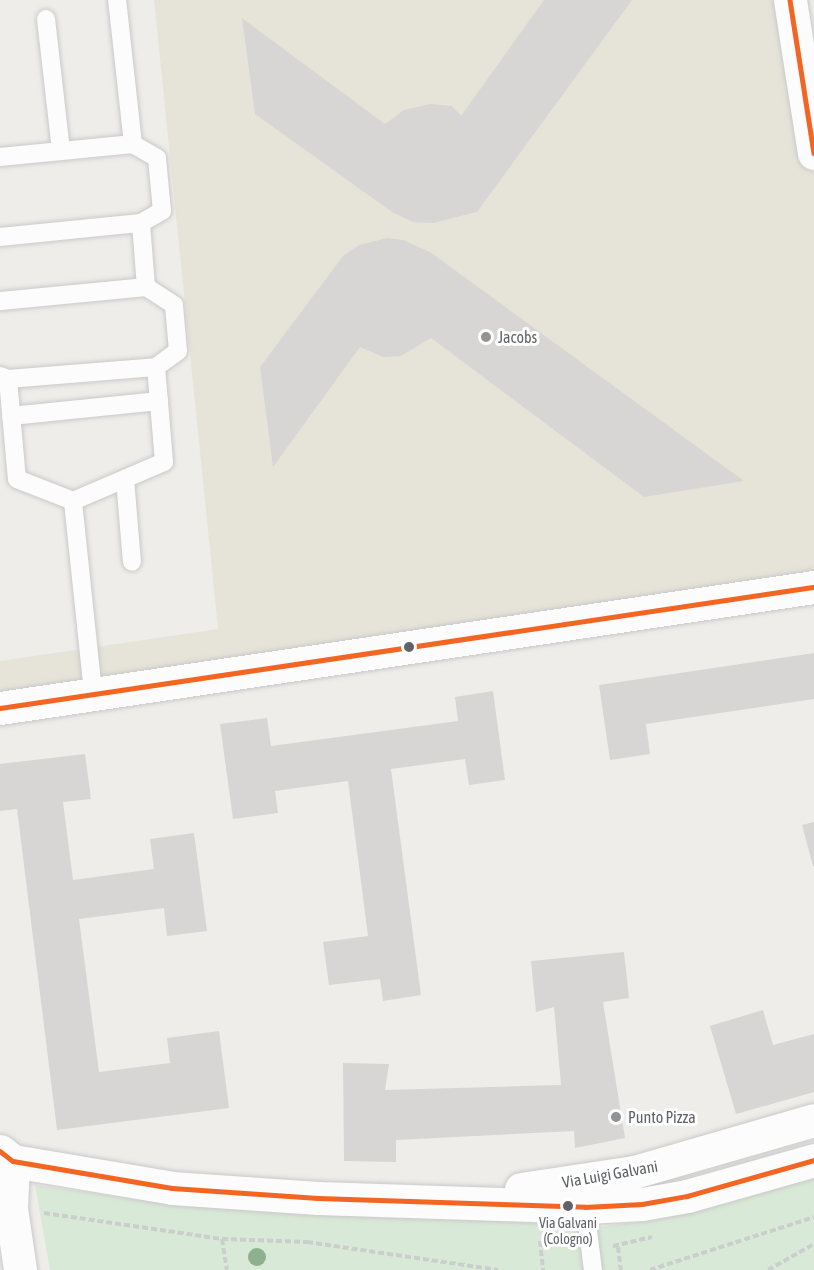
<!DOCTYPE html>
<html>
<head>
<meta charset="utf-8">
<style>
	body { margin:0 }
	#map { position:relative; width:814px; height:1270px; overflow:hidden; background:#eeedea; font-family:"Asap Condensed",sans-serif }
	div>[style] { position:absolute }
	.commercial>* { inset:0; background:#e6e4d9 }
	.green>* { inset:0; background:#d9e9d7 }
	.building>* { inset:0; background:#d7d6d4 }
	.path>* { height:4px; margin-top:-2px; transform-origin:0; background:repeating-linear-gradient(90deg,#cacecd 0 6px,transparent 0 9px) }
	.roads { filter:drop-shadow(0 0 2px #c9c9c9) drop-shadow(0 0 2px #c9c9c9) }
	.lane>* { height:18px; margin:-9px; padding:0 9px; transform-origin:9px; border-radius:9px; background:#fcfcfc }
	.street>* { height:33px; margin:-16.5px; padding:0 16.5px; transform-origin:16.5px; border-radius:16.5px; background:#fcfcfc }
	.secondary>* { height:33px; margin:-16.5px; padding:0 16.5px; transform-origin:16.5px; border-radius:16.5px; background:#fcfcfc }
	.bus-1>* { height:4.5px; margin:-2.25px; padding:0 2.25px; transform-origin:2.25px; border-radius:2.25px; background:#f26522 }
	.trees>* { width:18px; height:18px; margin:-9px; border-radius:50%; background:#8db18d }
	.dots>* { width:16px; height:16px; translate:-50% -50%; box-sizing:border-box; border:3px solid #fff; border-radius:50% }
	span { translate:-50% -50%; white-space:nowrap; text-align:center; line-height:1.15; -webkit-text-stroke:6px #fff; paint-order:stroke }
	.bus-label { font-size:14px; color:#5f6367 }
	.poi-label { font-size:16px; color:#5f6367 }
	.left { translate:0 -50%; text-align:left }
	.street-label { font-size:16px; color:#5f6367 }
</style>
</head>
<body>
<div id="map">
	<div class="commercial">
		<i style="clip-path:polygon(154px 0,790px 0,814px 153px,814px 587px,0 708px,0 661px,218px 629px)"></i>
	</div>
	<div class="green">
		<i style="clip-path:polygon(814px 1173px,814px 1270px,50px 1270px,35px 1185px,179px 1205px,395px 1216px,533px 1219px,601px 1227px,646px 1221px)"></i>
	</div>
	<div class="building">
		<i style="clip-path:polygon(544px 0,632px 0,477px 212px,433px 223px,413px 222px,392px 212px,255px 114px,242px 18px,385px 124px,404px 110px,430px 104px,452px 106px,461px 116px)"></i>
		<i style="clip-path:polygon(387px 238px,403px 240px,430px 252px,744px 481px,644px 497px,431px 338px,401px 356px,383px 357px,360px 347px,273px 467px,260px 367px,343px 256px,359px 245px)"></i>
		<i style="clip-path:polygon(814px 653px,814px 699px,646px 724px,650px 754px,610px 760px,599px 685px)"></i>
		<i style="clip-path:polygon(493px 691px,505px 780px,469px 785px,465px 759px,391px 769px,421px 995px,383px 1001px,380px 979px,329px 985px,323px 942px,368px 936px,348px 781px,275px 791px,278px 813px,233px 819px,220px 724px,267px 718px,271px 746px,458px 721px,455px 697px)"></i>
		<i style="clip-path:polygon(85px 754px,91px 799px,63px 802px,73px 880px,154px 869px,150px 839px,194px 833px,207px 931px,167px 936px,164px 908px,79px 919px,99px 1072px,170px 1063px,167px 1038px,219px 1031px,229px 1108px,57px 1130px,17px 809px,0 811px,0 764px)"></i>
		<i style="clip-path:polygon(814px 822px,814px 866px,813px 866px,802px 825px)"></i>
		<i style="clip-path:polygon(624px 952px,629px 998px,603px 1002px,625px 1138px,575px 1148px,574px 1131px,396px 1140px,396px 1162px,344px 1161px,343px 1063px,389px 1064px,385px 1090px,561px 1085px,554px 1007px,536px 1012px,531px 961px)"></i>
		<i style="clip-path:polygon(763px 1010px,773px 1045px,814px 1034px,814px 1092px,736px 1114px,710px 1026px)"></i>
	</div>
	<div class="path">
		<i style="left:44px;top:1213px;width:180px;rotate:8.3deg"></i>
		<i style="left:222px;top:1239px;width:85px;rotate:2deg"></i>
		<i style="left:307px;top:1242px;width:193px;rotate:8.3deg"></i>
		<i style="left:222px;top:1239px;width:31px;rotate:81deg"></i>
		<i style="left:540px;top:1241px;width:29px;rotate:84deg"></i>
		<i style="left:613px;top:1246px;width:40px;rotate:-13deg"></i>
		<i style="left:618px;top:1247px;width:23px;rotate:83deg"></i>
		<i style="left:650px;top:1270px;width:172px;rotate:-17.9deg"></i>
		<i style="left:768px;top:1270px;width:53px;rotate:-29.5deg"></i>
	</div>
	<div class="roads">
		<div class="lane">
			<i style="left:46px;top:19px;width:133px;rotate:83.5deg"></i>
			<i style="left:0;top:157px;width:134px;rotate:-5.6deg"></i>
			<i style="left:0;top:237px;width:142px;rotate:-5.7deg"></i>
			<i style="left:1px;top:301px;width:146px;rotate:-5.5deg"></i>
			<i style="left:0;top:376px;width:9px;rotate:21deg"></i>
			<i style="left:8px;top:379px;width:100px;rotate:84.9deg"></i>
			<i style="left:17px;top:479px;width:60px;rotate:21.4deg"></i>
			<i style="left:8px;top:379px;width:148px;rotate:-4.6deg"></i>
			<i style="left:11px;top:416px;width:149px;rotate:-5.8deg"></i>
			<i style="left:125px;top:479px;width:83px;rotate:85.2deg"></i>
			<i style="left:93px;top:692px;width:192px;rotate:-96deg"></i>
			<i style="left:73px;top:501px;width:99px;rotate:-23.2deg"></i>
			<i style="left:164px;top:462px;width:95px;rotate:-94.8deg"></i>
			<i style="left:156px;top:367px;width:27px;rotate:-36deg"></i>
			<i style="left:178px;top:351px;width:46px;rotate:-95deg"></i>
			<i style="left:174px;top:305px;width:33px;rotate:-147deg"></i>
			<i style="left:146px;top:287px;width:64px;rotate:-94.5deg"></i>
			<i style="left:141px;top:223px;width:24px;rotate:-30deg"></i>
			<i style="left:162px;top:211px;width:53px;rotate:-95.4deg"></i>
			<i style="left:157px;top:158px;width:28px;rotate:-150deg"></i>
			<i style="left:133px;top:144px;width:145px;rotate:-96.3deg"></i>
			<i style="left:585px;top:1207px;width:64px;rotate:82.8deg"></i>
		</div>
		<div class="street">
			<i style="left:0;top:1151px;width:16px;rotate:38deg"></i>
			<i style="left:13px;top:1161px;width:161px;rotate:9.6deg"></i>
			<i style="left:172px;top:1188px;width:146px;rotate:3.9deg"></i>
			<i style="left:318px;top:1198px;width:267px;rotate:1.9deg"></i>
			<i style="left:585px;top:1207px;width:57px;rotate:-3deg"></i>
			<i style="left:642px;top:1204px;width:46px;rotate:-10.1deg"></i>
			<i style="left:687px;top:1196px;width:132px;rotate:-15.8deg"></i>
			<i style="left:13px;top:1161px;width:47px;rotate:92.4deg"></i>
			<i style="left:11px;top:1208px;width:63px;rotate:81.7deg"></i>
			<i style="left:521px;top:1189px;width:114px;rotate:-8.6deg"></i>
			<i style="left:634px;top:1172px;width:187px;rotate:-16.1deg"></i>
		</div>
		<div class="secondary">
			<i style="left:790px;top:0;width:155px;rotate:81.1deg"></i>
			<i style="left:0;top:708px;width:823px;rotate:-8.46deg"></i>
		</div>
	</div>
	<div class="bus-1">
		<i style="left:790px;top:0;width:155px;rotate:81.1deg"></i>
		<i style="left:0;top:708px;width:823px;rotate:-8.46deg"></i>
		<i style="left:0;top:1151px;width:16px;rotate:38deg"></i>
		<i style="left:13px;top:1161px;width:161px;rotate:9.6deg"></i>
		<i style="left:172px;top:1188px;width:146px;rotate:3.9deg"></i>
		<i style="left:318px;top:1198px;width:267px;rotate:1.9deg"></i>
		<i style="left:585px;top:1207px;width:57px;rotate:-3deg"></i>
		<i style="left:642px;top:1204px;width:46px;rotate:-10.1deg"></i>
		<i style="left:687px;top:1196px;width:132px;rotate:-15.8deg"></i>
	</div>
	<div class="trees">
		<i style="left:257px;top:1257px"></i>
	</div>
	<div class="dots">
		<i style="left:486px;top:337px;background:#919395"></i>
		<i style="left:409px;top:647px;background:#5f6367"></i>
		<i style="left:616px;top:1117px;background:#919395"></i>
		<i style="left:568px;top:1206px;background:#5f6367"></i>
	</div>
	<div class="bus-label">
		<span style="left:568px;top:1231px">Via Galvani<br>(Cologno)</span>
	</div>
	<div class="poi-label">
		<span class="left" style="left:498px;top:337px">Jacobs</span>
		<span class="left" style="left:628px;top:1117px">Punto Pizza</span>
	</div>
	<div class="street-label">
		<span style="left:610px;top:1174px;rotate:-10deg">Via Luigi Galvani</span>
	</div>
</div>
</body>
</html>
